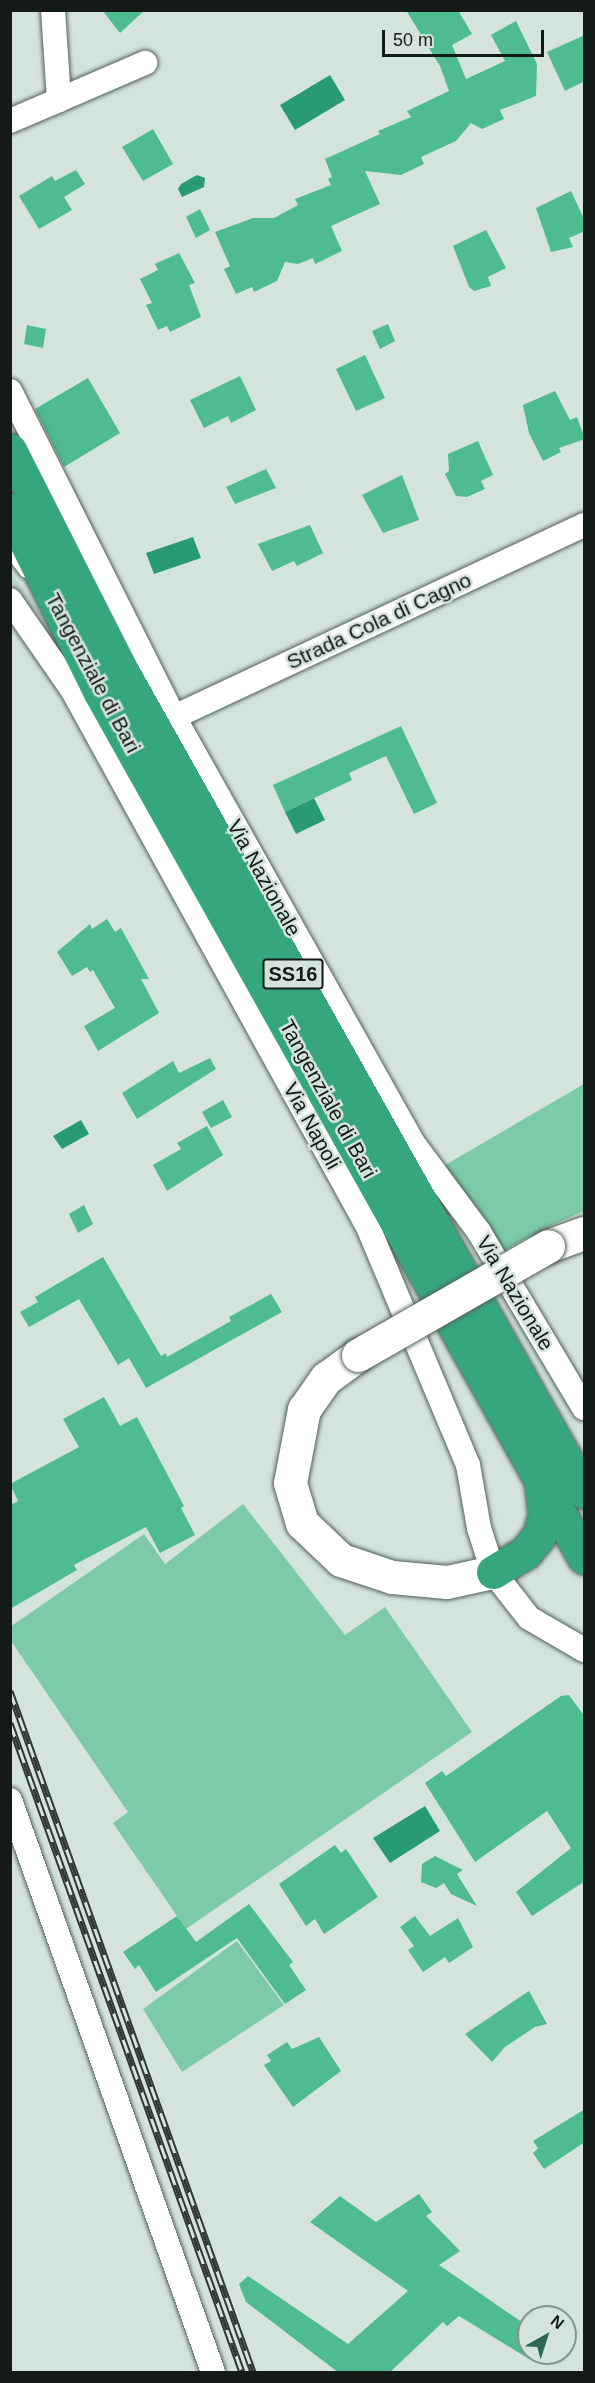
<!DOCTYPE html>
<html>
<head>
<meta charset="utf-8">
<style>
	body { margin:0 }
	#map { position:relative; width:595px; height:2383px; overflow:hidden; background:#d4e4dc; font-family:Helvetica,sans-serif }
	div>[style] { position:absolute }
	.built>* { inset:0; background:#c1d9cd }
	.green>* { inset:0; background:#7dcaa8 }
	.water>* { inset:0; background:#289b73 }
	.building>* { inset:0; background:#4fbb91 }
	.roads { filter:drop-shadow(0 0 2px #526059) drop-shadow(0 0 2px #526059) }
	.lane>* { height:12px; margin:-6px; padding:0 6px; transform-origin:6px; border-radius:6px; background:#fff }
	.street>* { height:24px; margin:-12px; padding:0 12px; transform-origin:12px; border-radius:12px; background:#fff }
	.secondary>* { height:33px; margin:-16.5px; padding:0 16.5px; transform-origin:16.5px; border-radius:16.5px; background:#fff }
	.highway>* { height:33px; margin:-16.5px; padding:0 16.5px; transform-origin:16.5px; border-radius:16.5px; background:#36a67d }
	.rail>* { height:7px; margin-top:-3.5px; transform-origin:0; background:repeating-linear-gradient(90deg,#d4e4dc 0 14px,#303734 0 28px); box-sizing:border-box; border-block:2px solid #303734 }
	.bridges { filter:drop-shadow(0 0 2px #526059) drop-shadow(0 0 2px #526059) }
	.secondary-bridge>* { height:33px; margin:-16.5px; padding:0 16.5px; transform-origin:16.5px; border-radius:16.5px; background:#fff }
	span { translate:-50% -50%; white-space:nowrap; text-align:center; line-height:1.15; -webkit-text-stroke:5px #d4e4dc; paint-order:stroke }
	.shield-label span { padding:2px 4px; background:#d4e4dc; border:2px solid; border-radius:4px; -webkit-text-stroke-width:0 }
	.shield-label { font-size:20px; color:#141a17; font-weight:700 }
	.street-label { font-size:21px; color:#141a17 }
	.frame { position:absolute; inset:0; border:12px solid #141a17; pointer-events:none }
	.north { position:absolute; left:517px; top:2305px; width:60px; height:60px; box-sizing:border-box; background:#d4e4dc; border:2px solid #87938d; border-radius:50%; rotate:39deg; font-size:16px; font-weight:700; line-height:24px; text-align:center; color:#141a17 }
	.north::after { content:''; display:block; margin:auto; width:21px; height:27px; background:#2e6750; clip-path:polygon(50% 0,100% 100%,50% 72%,0 100%) }
	.scale { position:absolute; left:382px; top:30px; width:162px; height:27px; box-sizing:border-box; border:3px solid #141a17; border-top:0; padding-left:8px; font-size:18px; line-height:21px; white-space:nowrap; color:#141a17; -webkit-text-stroke:4px #d4e4dc; paint-order:stroke }
</style>
</head>
<body>
<div id="map">
	<div class="built">
		<i style="clip-path:polygon(10px 571px,51px 626px,79px 682px,11px 586px)"></i>
	</div>
	<div class="green">
		<i style="clip-path:polygon(584px 1084px,584px 1211px,543px 1229px,487px 1260px,433px 1172px)"></i>
		<i style="clip-path:polygon(243px 1504px,345px 1635px,385px 1607px,472px 1732px,186px 1929px,113px 1823px,128px 1812px,11px 1641px,10px 1627px,144px 1534px,165px 1564px)"></i>
		<i style="clip-path:polygon(237px 1941px,284px 2005px,182px 2072px,143px 2009px)"></i>
	</div>
	<div class="water">
		<i style="clip-path:polygon(330px 75px,345px 100px,295px 130px,280px 105px)"></i>
		<i style="clip-path:polygon(197px 175px,205px 178px,204px 187px,182px 197px,178px 189px,181px 184px)"></i>
		<i style="clip-path:polygon(193px 537px,201px 558px,154px 574px,146px 553px)"></i>
		<i style="clip-path:polygon(314px 798px,325px 820px,296px 834px,285px 812px)"></i>
		<i style="clip-path:polygon(81px 1120px,89px 1134px,62px 1149px,53px 1136px)"></i>
		<i style="clip-path:polygon(425px 1806px,440px 1831px,390px 1863px,373px 1838px)"></i>
	</div>
	<div class="building">
		<i style="clip-path:polygon(102px 10px,145px 10px,120px 33px)"></i>
		<i style="clip-path:polygon(406px 10px,458px 10px,472px 34px,452px 45px,466px 79px,505px 61px,491px 35px,516px 21px,537px 64px,536px 96px,500px 110px,504px 119px,482px 129px,471px 123px,456px 141px,421px 157px,424px 164px,401px 175px,365px 171px,380px 204px,331px 226px,342px 251px,315px 264px,313px 258px,298px 264px,285px 262px,277px 281px,254px 292px,252px 287px,236px 294px,224px 269px,230px 266px,215px 232px,253px 218px,274px 218px,298px 205px,295px 199px,331px 185px,328px 179px,332px 177px,325px 159px,380px 134px,378px 131px,411px 117px,407px 111px,449px 91px,440px 66px)"></i>
		<i style="clip-path:polygon(585px 35px,585px 81px,565px 91px,547px 52px)"></i>
		<i style="clip-path:polygon(153px 129px,173px 164px,143px 181px,122px 147px)"></i>
		<i style="clip-path:polygon(76px 170px,85px 184px,64px 197px,72px 210px,39px 229px,19px 196px,52px 176px,55px 181px)"></i>
		<i style="clip-path:polygon(571px 191px,585px 221px,585px 231px,569px 238px,573px 247px,551px 252px,536px 208px)"></i>
		<i style="clip-path:polygon(200px 209px,210px 230px,196px 238px,186px 217px)"></i>
		<i style="clip-path:polygon(486px 230px,506px 268px,488px 277px,491px 286px,474px 291px,469px 287px,453px 246px)"></i>
		<i style="clip-path:polygon(179px 253px,195px 283px,189px 285px,201px 317px,170px 332px,167px 326px,158px 330px,146px 305px,152px 303px,140px 279px,158px 270px,155px 264px)"></i>
		<i style="clip-path:polygon(388px 324px,395px 341px,380px 349px,372px 331px)"></i>
		<i style="clip-path:polygon(27px 325px,46px 329px,43px 348px,24px 344px)"></i>
		<i style="clip-path:polygon(365px 355px,385px 398px,356px 411px,336px 369px)"></i>
		<i style="clip-path:polygon(240px 376px,256px 410px,231px 423px,228px 416px,204px 428px,190px 400px)"></i>
		<i style="clip-path:polygon(88px 378px,120px 433px,64px 467px,35px 409px)"></i>
		<i style="clip-path:polygon(555px 391px,570px 420px,577px 417px,585px 439px,559px 448px,561px 452px,543px 461px,529px 433px,523px 405px)"></i>
		<i style="clip-path:polygon(478px 441px,493px 475px,481px 481px,485px 489px,467px 497px,456px 496px,445px 474px,449px 471px,448px 454px)"></i>
		<i style="clip-path:polygon(266px 469px,276px 488px,235px 504px,226px 487px)"></i>
		<i style="clip-path:polygon(402px 475px,419px 520px,383px 533px,362px 495px)"></i>
		<i style="clip-path:polygon(310px 525px,323px 553px,297px 566px,294px 561px,272px 571px,258px 544px)"></i>
		<i style="clip-path:polygon(401px 726px,437px 803px,414px 814px,386px 756px,349px 773px,352px 780px,285px 812px,273px 785px)"></i>
		<i style="clip-path:polygon(107px 919px,115px 932px,121px 928px,149px 979px,141px 979px,159px 1013px,98px 1051px,84px 1026px,115px 1008px,93px 970px,90px 972px,87px 967px,72px 976px,57px 952px,90px 924px,92px 929px)"></i>
		<i style="clip-path:polygon(210px 1058px,216px 1069px,137px 1119px,122px 1093px,173px 1061px,179px 1073px)"></i>
		<i style="clip-path:polygon(223px 1100px,232px 1117px,211px 1128px,202px 1112px)"></i>
		<i style="clip-path:polygon(207px 1126px,223px 1155px,167px 1191px,153px 1165px,181px 1149px,177px 1143px)"></i>
		<i style="clip-path:polygon(84px 1205px,93px 1224px,78px 1233px,69px 1214px)"></i>
		<i style="clip-path:polygon(103px 1257px,161px 1356px,166px 1353px,167px 1357px,231px 1321px,229px 1317px,271px 1294px,282px 1312px,146px 1388px,129px 1358px,118px 1365px,79px 1299px,29px 1327px,20px 1312px,38px 1302px,35px 1297px)"></i>
		<i style="clip-path:polygon(104px 1397px,120px 1426px,137px 1417px,184px 1506px,181px 1508px,195px 1535px,160px 1553px,146px 1527px,74px 1565px,77px 1570px,10px 1609px,10px 1505px,18px 1501px,10px 1484px,79px 1447px,63px 1419px)"></i>
		<i style="clip-path:polygon(569px 1695px,585px 1717px,585px 1881px,532px 1916px,516px 1892px,571px 1848px,547px 1811px,475px 1862px,425px 1783px,442px 1771px,446px 1776px,561px 1696px)"></i>
		<i style="clip-path:polygon(335px 1845px,341px 1853px,346px 1849px,378px 1897px,324px 1934px,315px 1919px,306px 1926px,279px 1884px)"></i>
		<i style="clip-path:polygon(435px 1856px,463px 1870px,457px 1874px,477px 1906px,451px 1894px,444px 1883px,436px 1888px,421px 1882px,422px 1864px)"></i>
		<i style="clip-path:polygon(249px 1904px,293px 1962px,289px 1965px,306px 1990px,285px 2004px,237px 1938px,156px 1992px,139px 1965px,135px 1969px,123px 1952px,177px 1916px,196px 1942px)"></i>
		<i style="clip-path:polygon(415px 1916px,430px 1936px,458px 1918px,473px 1947px,449px 1963px,445px 1957px,423px 1972px,408px 1950px,414px 1946px,400px 1927px)"></i>
		<i style="clip-path:polygon(529px 1991px,547px 2024px,535px 2027px,505px 2047px,492px 2062px,465px 2034px)"></i>
		<i style="clip-path:polygon(319px 2037px,341px 2071px,293px 2107px,264px 2065px,271px 2061px,267px 2055px,287px 2042px,292px 2049px)"></i>
		<i style="clip-path:polygon(585px 2109px,585px 2142px,544px 2169px,533px 2153px,538px 2148px,533px 2141px)"></i>
		<i style="clip-path:polygon(419px 2194px,432px 2212px,426px 2216px,460px 2251px,439px 2265px,529px 2327px,529px 2359px,459px 2316px,447px 2326px,443px 2322px,389px 2373px,339px 2373px,246px 2302px,239px 2284px,248px 2276px,348px 2344px,408px 2291px,310px 2222px,340px 2196px,376px 2222px)"></i>
	</div>
	<div class="roads">
		<div class="lane">
			<i style="left:10px;top:551px;width:26px;rotate:53deg"></i>
		</div>
		<div class="street">
			<i style="left:59px;top:100px;width:94px;rotate:-23.3deg"></i>
			<i style="left:10px;top:121px;width:53px;rotate:-23.2deg"></i>
			<i style="left:59px;top:100px;width:90px;rotate:-93.8deg"></i>
			<i style="left:10px;top:391px;width:365px;rotate:63.3deg"></i>
			<i style="left:174px;top:717px;width:488px;rotate:60.7deg"></i>
			<i style="left:413px;top:1143px;width:111px;rotate:53.4deg"></i>
			<i style="left:479px;top:1232px;width:205px;rotate:59.2deg"></i>
			<i style="left:10px;top:600px;width:111px;rotate:55.3deg"></i>
			<i style="left:73px;top:691px;width:612px;rotate:61.17deg"></i>
			<i style="left:368px;top:1227px;width:258px;rotate:67.2deg"></i>
			<i style="left:468px;top:1465px;width:64px;rotate:80.1deg"></i>
			<i style="left:479px;top:1528px;width:46px;rotate:72.3deg"></i>
			<i style="left:493px;top:1572px;width:58px;rotate:52deg"></i>
			<i style="left:529px;top:1618px;width:64px;rotate:30.2deg"></i>
			<i style="left:174px;top:717px;width:453px;rotate:-25.1deg"></i>
			<i style="left:10px;top:1800px;width:607px;rotate:70.46deg"></i>
		</div>
		<div class="secondary">
			<i style="left:548px;top:1246px;width:38px;rotate:-20deg"></i>
			<i style="left:358px;top:1355px;width:39px;rotate:144deg"></i>
			<i style="left:326px;top:1378px;width:38px;rotate:125deg"></i>
			<i style="left:304px;top:1409px;width:75px;rotate:100.7deg"></i>
			<i style="left:290px;top:1483px;width:42px;rotate:73.3deg"></i>
			<i style="left:302px;top:1523px;width:54px;rotate:43.5deg"></i>
			<i style="left:341px;top:1560px;width:54px;rotate:18.4deg"></i>
			<i style="left:392px;top:1577px;width:55px;rotate:5.2deg"></i>
			<i style="left:447px;top:1582px;width:47px;rotate:-12.3deg"></i>
		</div>
		<div class="highway">
			<i style="left:10px;top:450px;width:246px;rotate:63.1deg"></i>
			<i style="left:121px;top:669px;width:944px;rotate:60.64deg"></i>
			<i style="left:10px;top:510px;width:202px;rotate:63.8deg"></i>
			<i style="left:99px;top:691px;width:993px;rotate:60.75deg"></i>
			<i style="left:493px;top:1572px;width:37px;rotate:-31deg"></i>
			<i style="left:525px;top:1553px;width:22px;rotate:-51deg"></i>
			<i style="left:539px;top:1536px;width:22px;rotate:-74deg"></i>
			<i style="left:545px;top:1515px;width:32px;rotate:-97deg"></i>
		</div>
	</div>
	<div class="rail">
		<i style="left:10px;top:1691px;width:723px;rotate:70.36deg"></i>
		<i style="left:10px;top:1723px;width:689px;rotate:70.33deg"></i>
	</div>
	<div class="bridges">
		<div class="secondary-bridge">
			<i style="left:358px;top:1355px;width:219px;rotate:-29.8deg"></i>
		</div>
	</div>
	<div class="shield-label">
		<span style="left:293px;top:974px">SS16</span>
	</div>
	<div class="street-label">
		<span style="left:379px;top:621px;rotate:-25deg">Strada Cola di Cagno</span>
		<span style="left:93px;top:673px;rotate:62deg">Tangenziale di Bari</span>
		<span style="left:264px;top:878px;rotate:61deg">Via Nazionale</span>
		<span style="left:328px;top:1099px;rotate:61deg">Tangenziale di Bari</span>
		<span style="left:312px;top:1126px;rotate:61deg">Via Napoli</span>
		<span style="left:515px;top:1293px;rotate:59deg">Via Nazionale</span>
	</div>
	<div class="frame"></div>
	<div class="north">N</div>
	<div class="scale">50 m</div>
</div>
</body>
</html>
